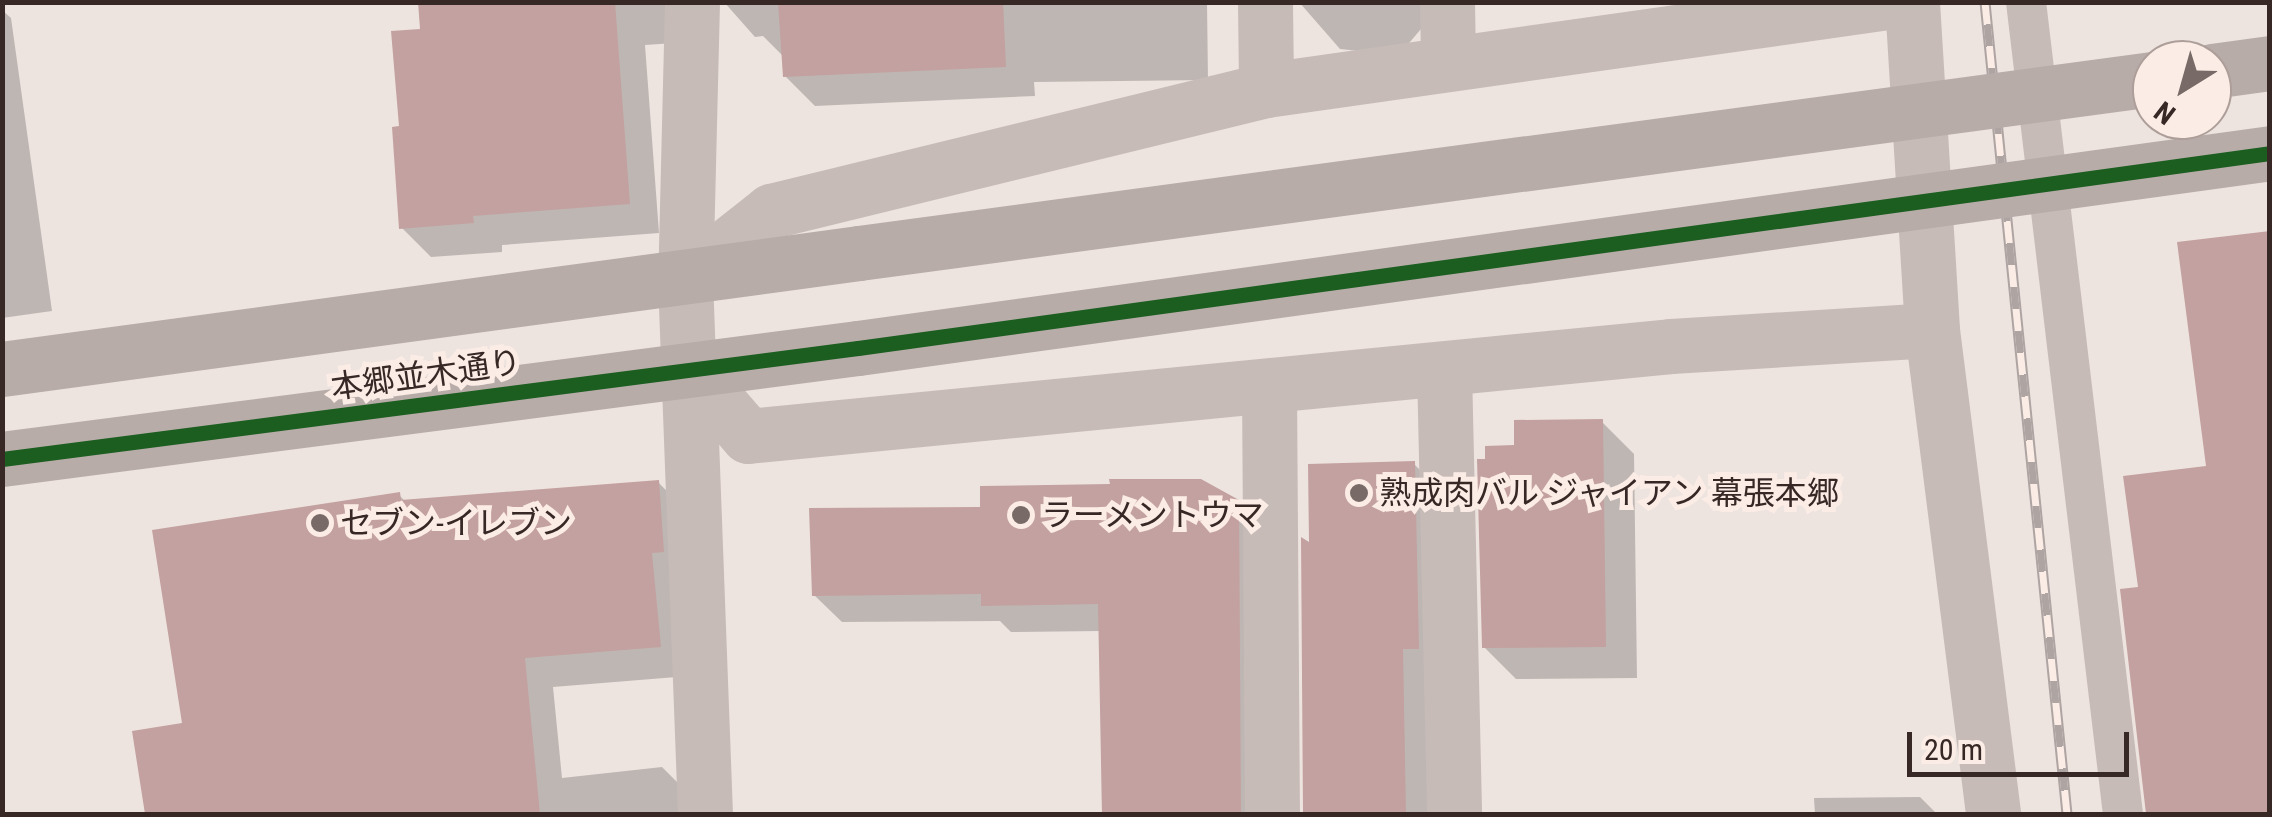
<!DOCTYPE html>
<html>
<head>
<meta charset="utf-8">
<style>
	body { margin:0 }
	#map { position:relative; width:2272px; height:817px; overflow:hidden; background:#eee4df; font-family:"Roboto Condensed","Noto Sans JP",sans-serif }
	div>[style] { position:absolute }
	.shadow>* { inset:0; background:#0003 }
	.building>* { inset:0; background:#c3a1a0 }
	.lane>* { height:40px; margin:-20px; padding:0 20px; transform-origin:20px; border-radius:20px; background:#c7bbb8 }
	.street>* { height:55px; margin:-27.5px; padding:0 27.5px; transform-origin:27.5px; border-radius:27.5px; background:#c7bbb8 }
	.secondary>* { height:55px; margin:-27.5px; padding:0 27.5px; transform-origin:27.5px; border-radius:27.5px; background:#b8aca9 }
	.rail>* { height:11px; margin-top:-5.5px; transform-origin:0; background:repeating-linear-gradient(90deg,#fbece6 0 22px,#aea5a3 0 44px); box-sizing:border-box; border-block:2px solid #aea5a3 }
	.secondary-bridge>* { height:55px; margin:-27.5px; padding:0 27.5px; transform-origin:27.5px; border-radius:27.5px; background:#b8aca9 }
	.cycleway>* { height:15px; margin:-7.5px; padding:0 7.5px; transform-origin:7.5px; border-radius:7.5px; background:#1b5e20 }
	.dots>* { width:28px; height:28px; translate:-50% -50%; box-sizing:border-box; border:5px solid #fbece6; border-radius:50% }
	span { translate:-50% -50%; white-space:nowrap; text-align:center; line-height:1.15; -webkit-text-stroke:10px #fbece6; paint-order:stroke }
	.street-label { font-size:32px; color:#372826 }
	.poi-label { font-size:32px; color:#372826 }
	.left { translate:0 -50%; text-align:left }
	.frame { position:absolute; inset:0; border:5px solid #372826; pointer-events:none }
	.north { position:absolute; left:2132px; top:40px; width:100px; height:100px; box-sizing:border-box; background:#fbece6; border:2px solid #ad9e99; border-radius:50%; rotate:217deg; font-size:28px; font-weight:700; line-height:40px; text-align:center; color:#372826 }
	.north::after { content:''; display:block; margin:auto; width:35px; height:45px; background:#776a67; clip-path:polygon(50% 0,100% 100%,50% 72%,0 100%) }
	.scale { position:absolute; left:1907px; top:732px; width:222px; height:45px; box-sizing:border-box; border:5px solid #372826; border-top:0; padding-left:12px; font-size:30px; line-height:35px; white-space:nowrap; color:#372826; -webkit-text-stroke:8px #fbece6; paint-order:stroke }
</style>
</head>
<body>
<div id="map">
	<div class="shadow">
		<i style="clip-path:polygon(420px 2px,710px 2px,689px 42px,645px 45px,659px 233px,502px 245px,502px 252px,431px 257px,402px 228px,401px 129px,422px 31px)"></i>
		<i style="clip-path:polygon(724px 2px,1207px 2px,1208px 80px,1034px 82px,1035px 96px,815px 106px,785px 76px,784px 57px,763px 36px,755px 37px)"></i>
		<i style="clip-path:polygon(1299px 2px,1426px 2px,1426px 23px,1399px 55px,1340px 49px)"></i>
		<i style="clip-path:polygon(2px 10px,11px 18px,52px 311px,2px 318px)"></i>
		<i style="clip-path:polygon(2270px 233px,2270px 814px,2148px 814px,2123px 591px,2140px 589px,2209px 468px)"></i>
		<i style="clip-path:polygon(1602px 422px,1634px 454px,1637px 678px,1516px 679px,1484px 647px,1517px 448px)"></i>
		<i style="clip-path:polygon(1414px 464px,1441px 491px,1432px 814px,1306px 814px,1304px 541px,1312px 546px)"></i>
		<i style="clip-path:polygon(658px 482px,687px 512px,689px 676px,553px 687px,562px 778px,662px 767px,691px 796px,693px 814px,148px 814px,135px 733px,185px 725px,399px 495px,406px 502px)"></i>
		<i style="clip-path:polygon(1237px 502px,1265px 530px,1267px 814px,1102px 814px,1101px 631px,1011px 632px,1000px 621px,842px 622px,814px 595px)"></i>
		<i style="clip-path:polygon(1920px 797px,1937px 814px,1815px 814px,1814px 798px)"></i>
	</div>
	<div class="building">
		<i style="clip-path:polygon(418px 2px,615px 2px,630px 204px,473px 216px,474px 223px,399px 229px,392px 127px,399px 126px,391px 31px,420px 29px)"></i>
		<i style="clip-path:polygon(778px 2px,1003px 2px,1006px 67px,783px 77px)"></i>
		<i style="clip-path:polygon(2270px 231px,2270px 814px,2146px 814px,2120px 589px,2138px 587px,2123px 476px,2206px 466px,2177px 242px)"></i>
		<i style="clip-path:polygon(1603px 419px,1606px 647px,1482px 648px,1477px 459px,1485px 459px,1485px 446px,1514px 445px,1514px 420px)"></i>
		<i style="clip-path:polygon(1415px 461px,1419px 649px,1403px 649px,1406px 814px,1303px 814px,1301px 537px,1309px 542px,1308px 464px)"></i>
		<i style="clip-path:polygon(1109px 479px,1201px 479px,1239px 500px,1241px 814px,1102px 814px,1098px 604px,981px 606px,981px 594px,812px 596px,809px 508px,980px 507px,980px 486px,1110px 484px)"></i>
		<i style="clip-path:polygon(659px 480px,664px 552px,652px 553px,661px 647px,525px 658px,540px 814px,145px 814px,132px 731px,182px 723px,152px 530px,400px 492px,401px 500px)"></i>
	</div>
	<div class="lane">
		<i style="left:2026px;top:2px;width:818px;rotate:83.19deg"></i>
	</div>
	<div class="street">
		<i style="left:692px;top:2px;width:277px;rotate:91.4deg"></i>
		<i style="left:685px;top:279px;width:535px;rotate:87.86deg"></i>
		<i style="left:1265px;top:2px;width:88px;rotate:89.3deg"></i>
		<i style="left:1447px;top:2px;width:59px;rotate:89deg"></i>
		<i style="left:1912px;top:2px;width:329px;rotate:86.5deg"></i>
		<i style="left:1932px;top:330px;width:488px;rotate:82.8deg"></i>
		<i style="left:685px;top:279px;width:110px;rotate:-38.3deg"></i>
		<i style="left:771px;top:211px;width:510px;rotate:-13.74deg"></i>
		<i style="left:1266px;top:90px;width:628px;rotate:-8.05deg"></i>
		<i style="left:689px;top:368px;width:90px;rotate:49.1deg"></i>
		<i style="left:748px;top:436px;width:927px;rotate:-5.57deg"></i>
		<i style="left:1671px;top:346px;width:261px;rotate:-3.5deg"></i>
		<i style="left:1444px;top:369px;width:445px;rotate:88.7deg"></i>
		<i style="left:1269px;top:388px;width:426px;rotate:89.6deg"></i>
	</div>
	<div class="secondary">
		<i style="left:2212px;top:71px;width:59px;rotate:-7.9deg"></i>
		<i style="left:2px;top:369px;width:865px;rotate:-7.71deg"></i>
		<i style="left:2px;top:459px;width:863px;rotate:-7.39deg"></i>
	</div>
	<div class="rail">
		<i style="left:1985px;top:2px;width:816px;rotate:84.23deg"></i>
	</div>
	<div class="secondary-bridge">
		<i style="left:859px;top:253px;width:1305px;rotate:-7.66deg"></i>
		<i style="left:858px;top:348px;width:1425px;rotate:-7.86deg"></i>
	</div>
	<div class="cycleway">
		<i style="left:2px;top:459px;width:863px;rotate:-7.39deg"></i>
		<i style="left:858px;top:348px;width:1425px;rotate:-7.86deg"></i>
	</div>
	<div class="dots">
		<i style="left:1359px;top:493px;background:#776a67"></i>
		<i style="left:1021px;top:515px;background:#776a67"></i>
		<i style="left:320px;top:523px;background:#776a67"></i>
	</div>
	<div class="street-label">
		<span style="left:426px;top:375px;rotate:-8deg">本郷並木通り</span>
	</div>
	<div class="poi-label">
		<span class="left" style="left:1379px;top:493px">熟成肉バル ジャイアン 幕張本郷</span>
		<span class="left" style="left:1041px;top:515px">ラーメントウマ</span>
		<span class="left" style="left:340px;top:523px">セブン-イレブン</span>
	</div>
	<div class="frame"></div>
	<div class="north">N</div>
	<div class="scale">20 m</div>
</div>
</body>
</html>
